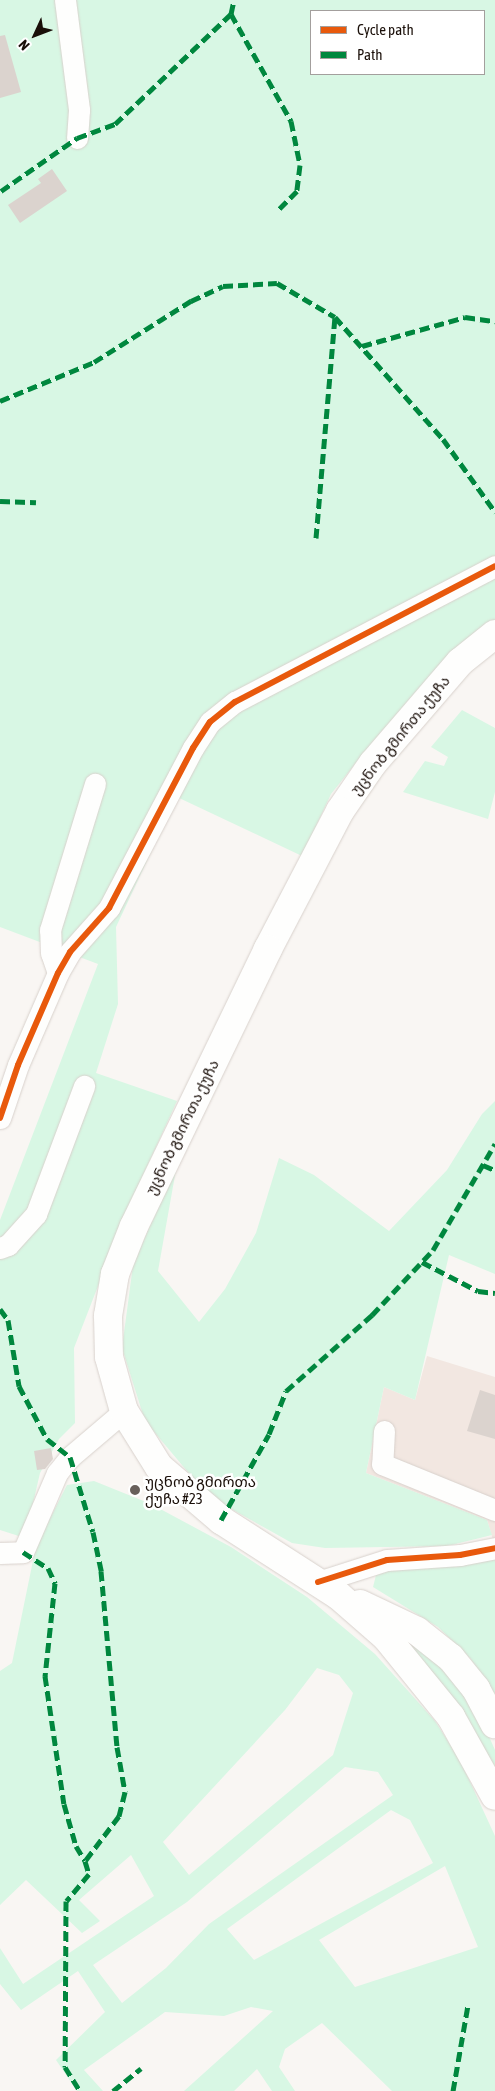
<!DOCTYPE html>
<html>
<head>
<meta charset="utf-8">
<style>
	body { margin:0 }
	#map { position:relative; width:495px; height:2091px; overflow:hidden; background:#f9f6f3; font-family:"Asap Condensed","Noto Sans Georgian",sans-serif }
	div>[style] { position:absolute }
	.built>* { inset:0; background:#f2e7e1 }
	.green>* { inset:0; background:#d8f7e4 }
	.building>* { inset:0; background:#dbd3ce }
	.roads { filter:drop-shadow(0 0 1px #d8d1cc) drop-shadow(0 0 1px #d8d1cc) }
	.minor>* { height:21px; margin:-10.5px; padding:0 10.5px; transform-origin:10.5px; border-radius:10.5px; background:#fefefd }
	.major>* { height:28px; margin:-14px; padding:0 14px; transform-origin:14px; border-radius:14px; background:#fefefd }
	.quiet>* { height:5px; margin-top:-2.5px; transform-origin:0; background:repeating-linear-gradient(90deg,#00873e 0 10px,transparent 0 15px) }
	.cycleway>* { height:6px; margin:-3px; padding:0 3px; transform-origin:3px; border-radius:3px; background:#e8590c }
	.dots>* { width:14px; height:14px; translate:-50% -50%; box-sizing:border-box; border:2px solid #fff; border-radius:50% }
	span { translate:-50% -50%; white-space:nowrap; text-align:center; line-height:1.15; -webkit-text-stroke:5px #fff; paint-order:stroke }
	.street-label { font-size:15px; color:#1a0f09 }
	.poi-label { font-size:15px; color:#1a0f09 }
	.left { translate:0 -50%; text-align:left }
	.legend { position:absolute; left:310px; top:10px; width:175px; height:65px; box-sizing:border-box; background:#fff; border:1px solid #a39f9d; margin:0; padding:6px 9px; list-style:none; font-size:15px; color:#1a0f09 }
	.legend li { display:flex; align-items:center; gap:10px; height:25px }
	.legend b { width:25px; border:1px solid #a39f9d }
	.north { position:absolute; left:10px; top:10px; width:50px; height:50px; -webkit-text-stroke:4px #fff; paint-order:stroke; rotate:227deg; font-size:14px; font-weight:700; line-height:20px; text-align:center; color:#1a0f09 }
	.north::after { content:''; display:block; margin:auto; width:18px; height:22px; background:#1a0f09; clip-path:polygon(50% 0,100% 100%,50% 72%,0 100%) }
</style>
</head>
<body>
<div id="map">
	<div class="built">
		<i style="clip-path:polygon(427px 1356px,495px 1377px,495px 1546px,487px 1520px,366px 1473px,384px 1387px,415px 1400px)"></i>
	</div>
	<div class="green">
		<i style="clip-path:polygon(evenodd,0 0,495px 0,495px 624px,435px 670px,375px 739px,331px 794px,302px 856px,177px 797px,116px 927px,118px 1004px,96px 1073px,177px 1101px,129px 1206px,74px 1348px,75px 1423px,59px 1439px,40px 1473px,25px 1538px,0 1530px,0 1220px,98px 964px,0 927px,0 0,311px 11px,484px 11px,484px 74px,311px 74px,311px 11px)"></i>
		<i style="clip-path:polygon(462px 710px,495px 728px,495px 792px,488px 819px,403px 792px,425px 761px,444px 766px,448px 757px,431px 747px)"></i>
		<i style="clip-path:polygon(495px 1101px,495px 1274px,449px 1255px,415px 1400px,384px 1387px,366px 1473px,487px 1520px,492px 1535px,447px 1546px,325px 1548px,292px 1543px,208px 1496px,145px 1421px,122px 1348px,133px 1265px,177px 1164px,158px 1271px,199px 1322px,225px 1289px,256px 1233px,279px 1158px,314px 1175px,389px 1231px,447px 1170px,482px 1114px)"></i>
		<i style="clip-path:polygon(evenodd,94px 1481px,151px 1504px,231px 1547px,307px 1597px,375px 1654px,435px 1721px,460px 1760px,495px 1836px,495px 2091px,392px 2091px,322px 2023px,285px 2049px,279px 2067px,295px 2091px,272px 2091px,257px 2069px,234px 2091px,184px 2091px,273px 2011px,251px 2007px,224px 2016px,165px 2012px,84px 2070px,103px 2091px,77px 2091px,56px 2060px,105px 2012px,78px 1971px,21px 2010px,0 1984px,0 1948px,23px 1984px,154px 1896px,131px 1855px,79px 1900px,100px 1921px,82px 1933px,26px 1880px,0 1905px,0 1671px,12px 1663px,36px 1546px,67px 1485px,94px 1481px,317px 1668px,339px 1675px,353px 1693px,333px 1755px,189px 1875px,163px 1842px,285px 1710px,317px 1668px,94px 1481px,345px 1767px,378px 1772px,393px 1795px,209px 1924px,166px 1968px,122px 2003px,93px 1965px,187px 1902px,345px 1767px,94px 1481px,391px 1810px,410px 1820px,433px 1863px,254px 1960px,227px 1929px,391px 1810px,94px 1481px,445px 1866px,478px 1947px,355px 1987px,319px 1940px,445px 1866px)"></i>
		<i style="clip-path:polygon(495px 1560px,495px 1695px,470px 1658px,438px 1627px,373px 1587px,376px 1575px,395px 1568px)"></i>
		<i style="clip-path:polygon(386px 1624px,442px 1660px,483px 1723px,495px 1750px,495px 1767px,475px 1734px)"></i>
	</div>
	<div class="building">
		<i style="clip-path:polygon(5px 35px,21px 92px,0 98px,0 36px)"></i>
		<i style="clip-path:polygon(52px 169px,67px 191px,20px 223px,8px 205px,41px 183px,38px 179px)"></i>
		<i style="clip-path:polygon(480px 1390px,495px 1395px,495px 1439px,467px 1431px)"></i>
		<i style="clip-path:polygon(51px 1448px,53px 1459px,45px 1469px,37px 1470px,34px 1451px)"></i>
	</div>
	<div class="roads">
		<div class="minor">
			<i style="left:65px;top:0;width:111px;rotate:82.7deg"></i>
			<i style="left:79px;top:110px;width:28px;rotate:94deg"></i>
			<i style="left:58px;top:973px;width:21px;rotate:-109deg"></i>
			<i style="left:51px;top:953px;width:23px;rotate:-92deg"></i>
			<i style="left:50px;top:930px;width:153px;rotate:-72.9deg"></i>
			<i style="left:0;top:1118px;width:56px;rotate:-71.2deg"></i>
			<i style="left:18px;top:1065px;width:100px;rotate:-66.5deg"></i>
			<i style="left:58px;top:973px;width:24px;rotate:-60deg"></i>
			<i style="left:70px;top:952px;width:59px;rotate:-48.4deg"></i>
			<i style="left:109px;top:908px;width:181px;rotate:-62.3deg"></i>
			<i style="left:193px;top:748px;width:31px;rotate:-57deg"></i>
			<i style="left:210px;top:722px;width:32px;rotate:-39deg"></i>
			<i style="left:235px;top:702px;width:293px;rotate:-27.6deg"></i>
			<i style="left:0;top:1248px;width:9px;rotate:-21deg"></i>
			<i style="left:8px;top:1245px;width:42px;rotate:-47.9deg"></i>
			<i style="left:36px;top:1214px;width:137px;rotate:-69.4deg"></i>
			<i style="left:384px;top:1431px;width:33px;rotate:93deg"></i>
			<i style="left:382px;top:1464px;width:122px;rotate:22.2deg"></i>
			<i style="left:0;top:1553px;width:23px;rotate:-2deg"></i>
			<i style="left:23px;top:1552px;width:86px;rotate:-66.7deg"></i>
			<i style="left:57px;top:1473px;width:21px;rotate:-51deg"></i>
			<i style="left:70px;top:1457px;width:71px;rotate:-40.4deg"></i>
			<i style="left:318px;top:1582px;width:72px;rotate:-17.7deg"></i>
			<i style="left:387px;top:1560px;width:73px;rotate:-3.9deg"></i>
			<i style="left:460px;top:1555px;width:36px;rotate:-11deg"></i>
		</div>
		<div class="major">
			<i style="left:495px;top:634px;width:45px;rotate:141.3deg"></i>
			<i style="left:460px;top:662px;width:133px;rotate:130.7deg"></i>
			<i style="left:373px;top:763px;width:58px;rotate:124.5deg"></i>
			<i style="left:340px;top:811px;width:156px;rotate:117.6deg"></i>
			<i style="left:268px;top:949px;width:308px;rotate:115.8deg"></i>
			<i style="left:134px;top:1226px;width:52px;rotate:111.6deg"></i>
			<i style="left:115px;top:1274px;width:43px;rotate:99.5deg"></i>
			<i style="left:108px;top:1316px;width:41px;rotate:88.6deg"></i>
			<i style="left:109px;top:1357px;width:56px;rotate:74.5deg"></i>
			<i style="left:124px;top:1411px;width:66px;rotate:58deg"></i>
			<i style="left:159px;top:1467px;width:82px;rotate:40.5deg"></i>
			<i style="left:221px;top:1520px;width:140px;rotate:32.8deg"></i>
			<i style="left:339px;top:1596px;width:62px;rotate:41.1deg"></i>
			<i style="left:386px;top:1637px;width:103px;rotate:50.9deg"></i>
			<i style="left:451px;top:1717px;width:90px;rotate:60.9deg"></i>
			<i style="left:360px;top:1604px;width:63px;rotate:25.3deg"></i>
			<i style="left:417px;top:1631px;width:43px;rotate:38.5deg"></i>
			<i style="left:451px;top:1658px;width:40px;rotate:51deg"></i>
			<i style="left:476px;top:1689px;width:40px;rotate:62deg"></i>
		</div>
	</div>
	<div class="quiet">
		<i style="left:231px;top:14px;width:123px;rotate:60.7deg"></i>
		<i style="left:291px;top:121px;width:45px;rotate:78.4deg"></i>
		<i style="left:300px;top:165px;width:26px;rotate:97deg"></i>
		<i style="left:297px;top:191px;width:25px;rotate:135deg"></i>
		<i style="left:1px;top:191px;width:93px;rotate:-34.9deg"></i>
		<i style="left:77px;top:138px;width:40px;rotate:-20.2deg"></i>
		<i style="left:115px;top:124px;width:160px;rotate:-43.5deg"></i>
		<i style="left:231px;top:14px;width:14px;rotate:-78deg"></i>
		<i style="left:362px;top:346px;width:107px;rotate:-15.7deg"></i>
		<i style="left:465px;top:317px;width:30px;rotate:8deg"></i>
		<i style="left:0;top:401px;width:102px;rotate:-22.5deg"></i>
		<i style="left:94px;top:362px;width:115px;rotate:-32.2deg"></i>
		<i style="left:191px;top:301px;width:35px;rotate:-25deg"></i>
		<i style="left:223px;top:286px;width:54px;rotate:-3.2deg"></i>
		<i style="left:277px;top:283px;width:67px;rotate:30.4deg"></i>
		<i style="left:335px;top:317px;width:163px;rotate:48.5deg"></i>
		<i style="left:443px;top:439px;width:90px;rotate:54.5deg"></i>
		<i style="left:0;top:501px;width:36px;rotate:2deg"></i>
		<i style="left:316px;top:538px;width:222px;rotate:-85.1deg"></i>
		<i style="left:483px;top:1165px;width:13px;rotate:23deg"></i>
		<i style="left:422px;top:1262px;width:63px;rotate:27.4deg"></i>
		<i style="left:478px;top:1291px;width:17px;rotate:7deg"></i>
		<i style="left:0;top:1309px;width:14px;rotate:54deg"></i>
		<i style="left:8px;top:1320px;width:67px;rotate:80.5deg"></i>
		<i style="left:19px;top:1386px;width:60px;rotate:62.2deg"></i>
		<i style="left:47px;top:1439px;width:29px;rotate:38deg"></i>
		<i style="left:70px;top:1457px;width:78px;rotate:73deg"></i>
		<i style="left:93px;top:1532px;width:40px;rotate:78deg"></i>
		<i style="left:101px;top:1571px;width:177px;rotate:84.8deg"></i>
		<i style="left:117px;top:1747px;width:46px;rotate:79.9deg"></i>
		<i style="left:125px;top:1792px;width:25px;rotate:104deg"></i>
		<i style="left:119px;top:1816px;width:56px;rotate:127.1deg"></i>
		<i style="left:85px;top:1861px;width:14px;rotate:73deg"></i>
		<i style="left:89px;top:1874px;width:35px;rotate:130deg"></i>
		<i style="left:66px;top:1901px;width:166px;rotate:90.3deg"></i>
		<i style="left:65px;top:2067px;width:28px;rotate:58deg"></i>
		<i style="left:221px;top:1520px;width:98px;rotate:-60.8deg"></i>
		<i style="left:269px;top:1434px;width:46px;rotate:-68.4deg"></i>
		<i style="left:286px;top:1391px;width:115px;rotate:-41.5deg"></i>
		<i style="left:372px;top:1315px;width:89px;rotate:-46.8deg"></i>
		<i style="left:433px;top:1250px;width:123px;rotate:-59.7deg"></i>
		<i style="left:23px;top:1552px;width:30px;rotate:33deg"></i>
		<i style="left:48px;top:1568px;width:17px;rotate:65deg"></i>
		<i style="left:55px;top:1583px;width:94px;rotate:96.1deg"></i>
		<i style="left:45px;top:1676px;width:129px;rotate:81.6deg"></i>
		<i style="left:64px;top:1804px;width:44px;rotate:74.1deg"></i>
		<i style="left:76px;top:1846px;width:17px;rotate:59deg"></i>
		<i style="left:113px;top:2091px;width:36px;rotate:-39deg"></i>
		<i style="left:453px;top:2091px;width:87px;rotate:-80.1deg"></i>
	</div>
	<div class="cycleway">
		<i style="left:0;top:1118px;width:56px;rotate:-71.2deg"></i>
		<i style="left:18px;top:1065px;width:100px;rotate:-66.5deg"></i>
		<i style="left:58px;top:973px;width:24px;rotate:-60deg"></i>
		<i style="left:70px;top:952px;width:59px;rotate:-48.4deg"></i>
		<i style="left:109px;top:908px;width:181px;rotate:-62.3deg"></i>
		<i style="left:193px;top:748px;width:31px;rotate:-57deg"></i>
		<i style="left:210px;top:722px;width:32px;rotate:-39deg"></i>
		<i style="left:235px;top:702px;width:293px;rotate:-27.6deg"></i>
		<i style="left:318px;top:1582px;width:72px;rotate:-17.7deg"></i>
		<i style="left:387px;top:1560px;width:73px;rotate:-3.9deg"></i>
		<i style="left:460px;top:1555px;width:36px;rotate:-11deg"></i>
	</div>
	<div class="dots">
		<i style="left:135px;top:1490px;background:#68605b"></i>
	</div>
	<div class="street-label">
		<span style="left:400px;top:735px;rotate:-51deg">უცნობ გმირთა ქუჩა</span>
		<span style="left:182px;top:1127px;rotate:-64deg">უცნობ გმირთა ქუჩა</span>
	</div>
	<div class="poi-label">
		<span class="left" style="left:145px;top:1490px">უცნობ გმირთა<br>ქუჩა #23</span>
	</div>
	<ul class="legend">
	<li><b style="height:6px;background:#e8590c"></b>Cycle path</li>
	<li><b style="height:6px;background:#00873e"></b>Path</li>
	</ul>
	<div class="north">N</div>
</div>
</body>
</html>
